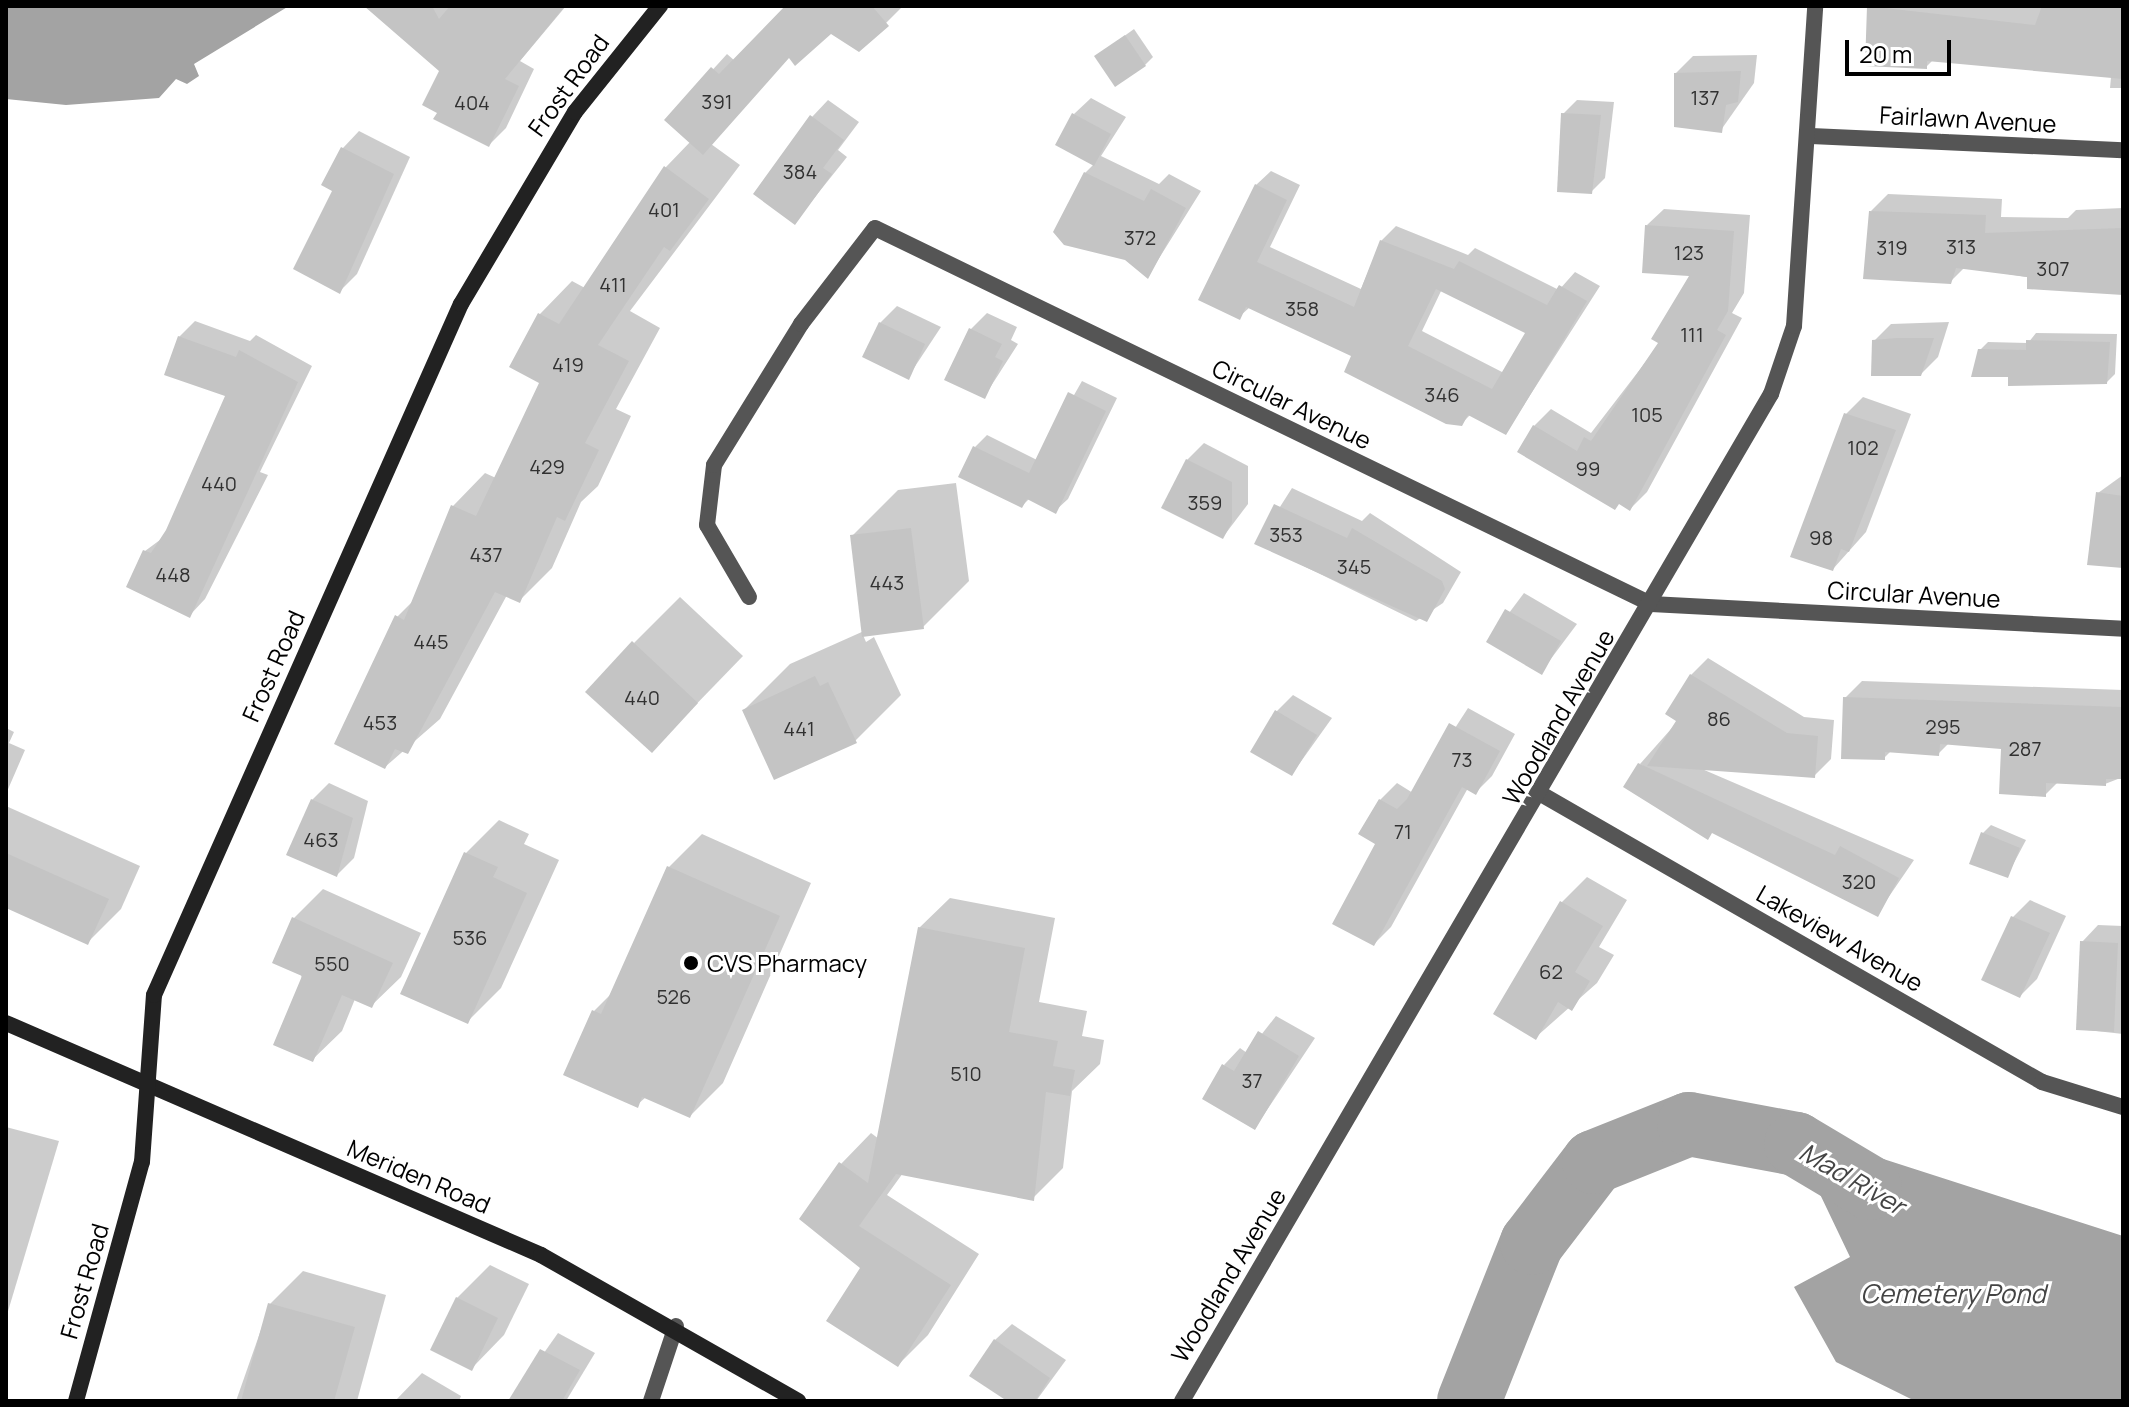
<!DOCTYPE html>
<html>
<head>
<meta charset="utf-8">
<style>
	body { margin:0 }
	#map { position:relative; width:2129px; height:1407px; overflow:hidden; background:#fff; font-family:Manrope,sans-serif }
	div>[style] { position:absolute }
	.water>* { inset:0; background:#a3a3a3 }
	.shadow>* { inset:0; background:#0003 }
	.river>* { height:64px; margin:-32px; padding:0 32px; transform-origin:32px; border-radius:32px; background:#a3a3a3 }
	.building>* { inset:0; background:#c4c4c4 }
	.street>* { height:16px; margin:-8px; padding:0 8px; transform-origin:8px; border-radius:8px; background:#555 }
	.secondary>* { height:16px; margin:-8px; padding:0 8px; transform-origin:8px; border-radius:8px; background:#222 }
	.dots>* { width:22px; height:22px; translate:-50% -50%; box-sizing:border-box; border:4px solid #fff; border-radius:50% }
	span { translate:-50% -50%; white-space:nowrap; text-align:center; line-height:1.15; -webkit-text-stroke:6px #fff; paint-order:stroke }
	.number-label { font-size:20px; color:#313131 }
	.number-label span { -webkit-text-stroke-width:0 }
	.street-label { font-size:24px; color:#000 }
	.poi-label { font-size:24px; color:#000 }
	.left { translate:0 -50%; text-align:left }
	.water-label { font-size:26px; color:#444; font-style:italic }
	.frame { position:absolute; inset:0; border:8px solid #000; pointer-events:none }
	.scale { position:absolute; left:1845px; top:40px; width:106px; height:36px; box-sizing:border-box; border:4px solid #000; border-top:0; padding-left:10px; font-size:24px; line-height:28px; white-space:nowrap; color:#000; -webkit-text-stroke:6px #fff; paint-order:stroke }
</style>
</head>
<body>
<div id="map">
	<div class="water">
		<i style="clip-path:polygon(6px 6px,289px 6px,194px 64px,199px 76px,187px 84px,176px 79px,159px 98px,66px 105px,6px 99px)"></i>
		<i style="clip-path:polygon(1812px 1136px,2123px 1236px,2123px 1401px,1915px 1401px,1836px 1362px,1794px 1287px,1850px 1257px,1796px 1144px)"></i>
	</div>
	<div class="shadow">
		<i style="clip-path:polygon(384px 6px,566px 6px,520px 61px,534px 69px,506px 128px,489px 145px,439px 112px,442px 71px)"></i>
		<i style="clip-path:polygon(792px 6px,903px 6px,860px 49px,831px 31px,790px 56px,711px 144px,740px 165px,630px 311px,660px 328px,616px 409px,631px 416px,598px 486px,581px 502px,552px 568px,519px 601px,507px 595px,440px 719px,385px 767px,397px 617px,414px 600px,453px 506px,485px 473px,496px 478px,542px 383px,540px 314px,572px 281px,585px 288px,666px 167px,691px 141px,667px 120px,727px 54px,735px 61px)"></i>
		<i style="clip-path:polygon(2027px 6px,2123px 6px,2123px 88px,2110px 88px,2111px 77px,1933px 60px,1926px 67px,1869px 7px)"></i>
		<i style="clip-path:polygon(1134px 29px,1153px 57px,1145px 65px,1098px 55px)"></i>
		<i style="clip-path:polygon(1757px 55px,1754px 83px,1721px 130px,1676px 73px,1693px 56px)"></i>
		<i style="clip-path:polygon(1091px 98px,1126px 117px,1101px 156px,1159px 184px,1169px 174px,1201px 191px,1148px 276px,1085px 173px,1094px 164px,1074px 114px)"></i>
		<i style="clip-path:polygon(828px 100px,859px 122px,838px 150px,847px 157px,795px 222px,812px 117px)"></i>
		<i style="clip-path:polygon(1577px 100px,1614px 102px,1605px 178px,1591px 192px,1563px 114px)"></i>
		<i style="clip-path:polygon(359px 131px,410px 157px,357px 274px,340px 291px,335px 190px,343px 148px)"></i>
		<i style="clip-path:polygon(evenodd,1271px 171px,1300px 185px,1270px 247px,1361px 289px,1381px 241px,1396px 226px,1468px 255px,1475px 248px,1559px 290px,1575px 272px,1600px 286px,1506px 433px,1471px 414px,1462px 423px,1354px 355px,1250px 307px,1239px 317px,1256px 185px,1271px 171px,1442px 289px,1528px 333px,1504px 373px,1422px 331px,1442px 289px)"></i>
		<i style="clip-path:polygon(1888px 194px,2002px 199px,2001px 217px,2068px 218px,2076px 210px,2123px 208px,2123px 293px,1965px 267px,1950px 282px,1871px 211px)"></i>
		<i style="clip-path:polygon(1664px 209px,1750px 215px,1744px 293px,1732px 313px,1742px 318px,1647px 492px,1630px 509px,1534px 426px,1551px 409px,1591px 433px,1661px 342px,1693px 274px,1647px 225px)"></i>
		<i style="clip-path:polygon(897px 306px,941px 327px,908px 377px,880px 323px)"></i>
		<i style="clip-path:polygon(987px 313px,1017px 327px,1011px 340px,1018px 344px,984px 397px,971px 329px)"></i>
		<i style="clip-path:polygon(195px 321px,250px 341px,256px 335px,312px 366px,260px 472px,268px 475px,205px 599px,190px 615px,145px 551px,164px 537px,228px 395px,179px 337px)"></i>
		<i style="clip-path:polygon(1949px 322px,1938px 357px,1921px 374px,1874px 341px,1891px 324px)"></i>
		<i style="clip-path:polygon(2036px 333px,2117px 334px,2115px 374px,2107px 382px,2010px 375px,1980px 350px,1988px 342px,2028px 343px)"></i>
		<i style="clip-path:polygon(1082px 381px,1117px 398px,1068px 499px,1055px 511px,1030px 498px,1022px 506px,975px 447px,987px 435px,1037px 460px)"></i>
		<i style="clip-path:polygon(1863px 397px,1911px 414px,1866px 532px,1833px 569px,1846px 414px)"></i>
		<i style="clip-path:polygon(1204px 443px,1248px 466px,1248px 504px,1223px 537px,1187px 460px)"></i>
		<i style="clip-path:polygon(2123px 475px,2123px 566px,2098px 493px)"></i>
		<i style="clip-path:polygon(956px 483px,969px 581px,923px 627px,863px 635px,866px 642px,874px 637px,901px 695px,855px 741px,744px 710px,790px 664px,864px 631px,852px 536px,898px 490px)"></i>
		<i style="clip-path:polygon(1292px 488px,1362px 521px,1370px 513px,1461px 572px,1443px 603px,1416px 621px,1257px 543px)"></i>
		<i style="clip-path:polygon(1524px 593px,1577px 624px,1541px 672px,1488px 641px)"></i>
		<i style="clip-path:polygon(680px 597px,743px 656px,652px 750px,634px 643px)"></i>
		<i style="clip-path:polygon(1708px 658px,1804px 717px,1834px 720px,1831px 759px,1814px 776px,1702px 769px,1914px 860px,1877px 914px,1640px 764px,1679px 720px,1691px 675px)"></i>
		<i style="clip-path:polygon(1862px 681px,2123px 690px,2123px 777px,2105px 784px,2058px 782px,2045px 795px,2003px 747px,1949px 743px,1938px 754px,1892px 750px,1884px 758px,1845px 698px)"></i>
		<i style="clip-path:polygon(1293px 695px,1332px 718px,1292px 774px,1276px 712px)"></i>
		<i style="clip-path:polygon(1468px 708px,1515px 734px,1492px 776px,1476px 792px,1468px 788px,1391px 927px,1374px 944px,1380px 800px,1397px 783px,1413px 793px)"></i>
		<i style="clip-path:polygon(6px 728px,14px 732px,9px 743px,25px 750px,6px 794px)"></i>
		<i style="clip-path:polygon(329px 783px,368px 801px,354px 858px,337px 875px,312px 800px)"></i>
		<i style="clip-path:polygon(6px 806px,140px 866px,121px 909px,88px 942px,6px 906px)"></i>
		<i style="clip-path:polygon(499px 820px,529px 834px,524px 844px,559px 860px,501px 988px,468px 1021px,466px 853px)"></i>
		<i style="clip-path:polygon(1991px 825px,2026px 840px,2007px 876px,1983px 833px)"></i>
		<i style="clip-path:polygon(702px 834px,811px 883px,723px 1083px,690px 1116px,646px 1097px,637px 1105px,594px 1011px,613px 992px,669px 867px)"></i>
		<i style="clip-path:polygon(1587px 877px,1627px 900px,1599px 947px,1614px 955px,1597px 983px,1536px 1037px,1495px 1014px,1562px 902px)"></i>
		<i style="clip-path:polygon(323px 889px,421px 933px,401px 977px,371px 1006px,355px 999px,342px 1031px,312px 1060px,294px 918px)"></i>
		<i style="clip-path:polygon(950px 898px,1055px 918px,1039px 1002px,1087px 1011px,1082px 1036px,1104px 1040px,1100px 1064px,1072px 1091px,1063px 1168px,1033px 1198px,903px 1173px,887px 1195px,979px 1254px,928px 1335px,898px 1365px,862px 1268px,841px 1164px,871px 1133px,879px 1139px,919px 928px)"></i>
		<i style="clip-path:polygon(2030px 900px,2066px 916px,2037px 979px,2020px 996px,1984px 979px,2013px 917px)"></i>
		<i style="clip-path:polygon(2098px 925px,2123px 926px,2123px 1034px,2078px 1029px,2082px 942px)"></i>
		<i style="clip-path:polygon(1276px 1016px,1315px 1038px,1255px 1128px,1224px 1065px,1240px 1048px,1247px 1053px)"></i>
		<i style="clip-path:polygon(6px 1127px,59px 1141px,6px 1318px)"></i>
		<i style="clip-path:polygon(490px 1265px,529px 1284px,504px 1335px,472px 1368px,457px 1298px)"></i>
		<i style="clip-path:polygon(303px 1271px,386px 1295px,357px 1401px,236px 1401px,270px 1304px)"></i>
		<i style="clip-path:polygon(1012px 1324px,1066px 1360px,1036px 1401px,1010px 1401px,995px 1340px)"></i>
		<i style="clip-path:polygon(558px 1333px,595px 1353px,566px 1401px,510px 1401px)"></i>
		<i style="clip-path:polygon(422px 1373px,461px 1396px,459px 1401px,395px 1401px)"></i>
	</div>
	<div class="river">
		<i style="left:1469px;top:1401px;width:170px;rotate:-68.3deg"></i>
		<i style="left:1532px;top:1243px;width:102px;rotate:-52.6deg"></i>
		<i style="left:1594px;top:1162px;width:102px;rotate:-21.8deg"></i>
		<i style="left:1689px;top:1124px;width:109px;rotate:10.6deg"></i>
		<i style="left:1796px;top:1144px;width:86px;rotate:30.7deg"></i>
	</div>
	<div class="building">
		<i style="clip-path:polygon(364px 6px,432px 6px,439px 19px,450px 6px,565px 6px,505px 79px,519px 86px,489px 147px,433px 119px,437px 113px,422px 105px,439px 71px)"></i>
		<i style="clip-path:polygon(785px 6px,872px 6px,889px 26px,859px 52px,831px 34px,795px 66px,789px 58px,703px 155px,664px 120px,711px 67px,719px 74px)"></i>
		<i style="clip-path:polygon(1867px 6px,2035px 25px,2042px 6px,2123px 6px,2123px 79px,1927px 61px,1927px 69px,1865px 66px)"></i>
		<i style="clip-path:polygon(1125px 35px,1146px 66px,1115px 87px,1094px 56px)"></i>
		<i style="clip-path:polygon(1741px 71px,1738px 102px,1726px 105px,1722px 133px,1674px 127px,1674px 73px)"></i>
		<i style="clip-path:polygon(1072px 113px,1111px 134px,1094px 166px,1055px 145px)"></i>
		<i style="clip-path:polygon(1561px 113px,1601px 115px,1592px 194px,1557px 192px)"></i>
		<i style="clip-path:polygon(810px 115px,844px 140px,823px 168px,832px 174px,795px 225px,753px 194px)"></i>
		<i style="clip-path:polygon(341px 147px,394px 174px,340px 294px,293px 269px,332px 191px,321px 185px)"></i>
		<i style="clip-path:polygon(664px 166px,709px 199px,670px 251px,664px 247px,598px 345px,629px 361px,585px 443px,599px 450px,565px 521px,557px 517px,520px 603px,495px 592px,408px 754px,395px 749px,385px 769px,334px 744px,395px 615px,404px 620px,451px 505px,476px 516px,539px 383px,509px 367px,538px 313px,559px 324px)"></i>
		<i style="clip-path:polygon(1084px 172px,1144px 201px,1151px 189px,1186px 208px,1148px 279px,1125px 260px,1064px 245px,1053px 232px)"></i>
		<i style="clip-path:polygon(evenodd,1255px 184px,1287px 200px,1257px 262px,1354px 307px,1380px 240px,1454px 269px,1459px 261px,1547px 305px,1559px 285px,1587px 301px,1506px 435px,1468px 415px,1462px 426px,1446px 424px,1344px 372px,1351px 356px,1246px 307px,1240px 320px,1198px 300px,1255px 184px,1436px 289px,1525px 333px,1492px 389px,1408px 346px,1436px 289px)"></i>
		<i style="clip-path:polygon(1869px 211px,1986px 215px,1985px 233px,2123px 228px,2123px 295px,2027px 289px,2027px 277px,1956px 268px,1951px 284px,1863px 279px)"></i>
		<i style="clip-path:polygon(1645px 225px,1734px 231px,1728px 311px,1717px 330px,1726px 335px,1630px 511px,1619px 504px,1615px 510px,1517px 452px,1533px 425px,1577px 451px,1584px 437px,1591px 441px,1658px 343px,1651px 339px,1689px 276px,1642px 273px)"></i>
		<i style="clip-path:polygon(879px 322px,925px 344px,909px 380px,862px 357px)"></i>
		<i style="clip-path:polygon(969px 328px,1002px 344px,995px 357px,1003px 361px,985px 399px,944px 380px)"></i>
		<i style="clip-path:polygon(178px 336px,236px 357px,239px 350px,298px 382px,190px 618px,126px 587px,143px 550px,151px 553px,166px 530px,225px 396px,164px 375px)"></i>
		<i style="clip-path:polygon(1897px 338px,1934px 338px,1921px 376px,1871px 376px,1872px 340px)"></i>
		<i style="clip-path:polygon(2026px 340px,2110px 342px,2107px 384px,2008px 386px,2008px 377px,1971px 377px,1978px 349px,2026px 350px)"></i>
		<i style="clip-path:polygon(1068px 392px,1106px 411px,1056px 514px,1027px 499px,1022px 508px,958px 477px,973px 446px,1029px 473px)"></i>
		<i style="clip-path:polygon(1844px 413px,1896px 430px,1849px 552px,1841px 549px,1833px 571px,1790px 557px)"></i>
		<i style="clip-path:polygon(1186px 459px,1232px 482px,1232px 522px,1223px 539px,1161px 508px)"></i>
		<i style="clip-path:polygon(2096px 492px,2123px 496px,2123px 568px,2087px 565px)"></i>
		<i style="clip-path:polygon(1274px 504px,1347px 538px,1352px 528px,1442px 581px,1445px 589px,1427px 622px,1254px 544px)"></i>
		<i style="clip-path:polygon(911px 528px,924px 629px,862px 637px,850px 535px)"></i>
		<i style="clip-path:polygon(1505px 609px,1561px 641px,1542px 675px,1486px 642px)"></i>
		<i style="clip-path:polygon(632px 641px,698px 703px,652px 753px,585px 692px)"></i>
		<i style="clip-path:polygon(1690px 674px,1787px 733px,1818px 736px,1815px 778px,1647px 766px,1676px 721px,1665px 714px)"></i>
		<i style="clip-path:polygon(815px 676px,820px 686px,828px 682px,857px 743px,774px 780px,742px 710px)"></i>
		<i style="clip-path:polygon(1843px 697px,2121px 707px,2123px 779px,2106px 779px,2106px 786px,2046px 783px,2046px 797px,1999px 794px,2001px 749px,1940px 744px,1939px 756px,1885px 752px,1885px 760px,1841px 759px)"></i>
		<i style="clip-path:polygon(1275px 710px,1317px 735px,1292px 776px,1250px 752px)"></i>
		<i style="clip-path:polygon(1449px 723px,1500px 751px,1476px 795px,1462px 787px,1374px 946px,1332px 924px,1375px 844px,1358px 834px,1379px 799px,1397px 809px,1407px 799px)"></i>
		<i style="clip-path:polygon(1638px 763px,1835px 855px,1840px 846px,1899px 878px,1878px 917px,1712px 833px,1708px 840px,1623px 787px)"></i>
		<i style="clip-path:polygon(311px 799px,353px 818px,337px 877px,286px 855px)"></i>
		<i style="clip-path:polygon(1981px 832px,2020px 848px,2008px 878px,1969px 864px)"></i>
		<i style="clip-path:polygon(464px 852px,498px 867px,493px 877px,527px 893px,468px 1024px,400px 994px)"></i>
		<i style="clip-path:polygon(6px 853px,109px 899px,88px 945px,6px 908px)"></i>
		<i style="clip-path:polygon(667px 866px,780px 916px,690px 1118px,642px 1097px,638px 1108px,563px 1075px,592px 1010px,601px 1014px)"></i>
		<i style="clip-path:polygon(1560px 901px,1603px 926px,1575px 972px,1590px 981px,1572px 1011px,1558px 1002px,1536px 1040px,1493px 1014px)"></i>
		<i style="clip-path:polygon(2011px 916px,2050px 933px,2020px 998px,1981px 980px)"></i>
		<i style="clip-path:polygon(292px 917px,393px 963px,372px 1008px,342px 995px,313px 1062px,273px 1045px,302px 976px,272px 963px)"></i>
		<i style="clip-path:polygon(918px 927px,1025px 948px,1009px 1032px,1058px 1041px,1053px 1066px,1075px 1070px,1070px 1096px,1046px 1092px,1034px 1201px,896px 1174px,859px 1226px,951px 1285px,898px 1367px,826px 1321px,860px 1268px,799px 1219px,839px 1162px,868px 1183px)"></i>
		<i style="clip-path:polygon(2080px 941px,2118px 943px,2114px 1032px,2076px 1030px)"></i>
		<i style="clip-path:polygon(1258px 1031px,1299px 1056px,1255px 1130px,1202px 1099px,1222px 1064px,1234px 1071px)"></i>
		<i style="clip-path:polygon(456px 1297px,498px 1318px,472px 1371px,430px 1350px)"></i>
		<i style="clip-path:polygon(268px 1303px,355px 1327px,334px 1401px,241px 1401px)"></i>
		<i style="clip-path:polygon(994px 1339px,1050px 1378px,1035px 1401px,1007px 1401px,969px 1376px)"></i>
		<i style="clip-path:polygon(540px 1349px,580px 1370px,562px 1401px,508px 1401px)"></i>
	</div>
	<div class="street">
		<i style="left:1811px;top:136px;width:312px;rotate:2.6deg"></i>
		<i style="left:749px;top:597px;width:83px;rotate:-120.3deg"></i>
		<i style="left:707px;top:525px;width:60px;rotate:-83.3deg"></i>
		<i style="left:714px;top:465px;width:166px;rotate:-58.3deg"></i>
		<i style="left:801px;top:324px;width:121px;rotate:-52.4deg"></i>
		<i style="left:875px;top:228px;width:862px;rotate:25.85deg"></i>
		<i style="left:1651px;top:604px;width:473px;rotate:3deg"></i>
		<i style="left:1541px;top:794px;width:578px;rotate:29.89deg"></i>
		<i style="left:2042px;top:1082px;width:85px;rotate:17.2deg"></i>
		<i style="left:651px;top:1401px;width:79px;rotate:-71.6deg"></i>
		<i style="left:1182px;top:1401px;width:1167px;rotate:-59.68deg"></i>
		<i style="left:1771px;top:394px;width:72px;rotate:-71.3deg"></i>
		<i style="left:1794px;top:326px;width:321px;rotate:-86.2deg"></i>
	</div>
	<div class="secondary">
		<i style="left:6px;top:1023px;width:583px;rotate:23.44deg"></i>
		<i style="left:541px;top:1255px;width:296px;rotate:29.6deg"></i>
		<i style="left:76px;top:1401px;width:248px;rotate:-74.6deg"></i>
		<i style="left:142px;top:1162px;width:167px;rotate:-85.9deg"></i>
		<i style="left:154px;top:995px;width:756px;rotate:-66.05deg"></i>
		<i style="left:461px;top:304px;width:223px;rotate:-59.3deg"></i>
		<i style="left:575px;top:112px;width:136px;rotate:-51.3deg"></i>
	</div>
	<div class="dots">
		<i style="left:691px;top:963px;background:#000"></i>
	</div>
	<div class="number-label">
		<span style="left:1705px;top:97px">137</span>
		<span style="left:717px;top:101px">391</span>
		<span style="left:472px;top:102px">404</span>
		<span style="left:800px;top:171px">384</span>
		<span style="left:664px;top:209px">401</span>
		<span style="left:1140px;top:237px">372</span>
		<span style="left:1961px;top:246px">313</span>
		<span style="left:1892px;top:247px">319</span>
		<span style="left:1689px;top:252px">123</span>
		<span style="left:2053px;top:268px">307</span>
		<span style="left:613px;top:284px">411</span>
		<span style="left:1302px;top:308px">358</span>
		<span style="left:1692px;top:334px">111</span>
		<span style="left:568px;top:364px">419</span>
		<span style="left:1442px;top:394px">346</span>
		<span style="left:1647px;top:414px">105</span>
		<span style="left:1863px;top:447px">102</span>
		<span style="left:547px;top:466px">429</span>
		<span style="left:1588px;top:468px">99</span>
		<span style="left:219px;top:483px">440</span>
		<span style="left:1205px;top:502px">359</span>
		<span style="left:1286px;top:534px">353</span>
		<span style="left:1821px;top:537px">98</span>
		<span style="left:486px;top:554px">437</span>
		<span style="left:1354px;top:566px">345</span>
		<span style="left:173px;top:574px">448</span>
		<span style="left:887px;top:582px">443</span>
		<span style="left:431px;top:641px">445</span>
		<span style="left:642px;top:697px">440</span>
		<span style="left:1719px;top:718px">86</span>
		<span style="left:380px;top:722px">453</span>
		<span style="left:1943px;top:726px">295</span>
		<span style="left:799px;top:728px">441</span>
		<span style="left:2025px;top:748px">287</span>
		<span style="left:1462px;top:759px">73</span>
		<span style="left:1403px;top:831px">71</span>
		<span style="left:321px;top:839px">463</span>
		<span style="left:1859px;top:881px">320</span>
		<span style="left:470px;top:937px">536</span>
		<span style="left:332px;top:963px">550</span>
		<span style="left:1551px;top:971px">62</span>
		<span style="left:674px;top:996px">526</span>
		<span style="left:966px;top:1073px">510</span>
		<span style="left:1252px;top:1080px">37</span>
	</div>
	<div class="street-label">
		<span style="left:568px;top:85px;rotate:-54deg">Frost Road</span>
		<span style="left:1968px;top:119px;rotate:3deg">Fairlawn Avenue</span>
		<span style="left:1292px;top:404px;rotate:26deg">Circular Avenue</span>
		<span style="left:1914px;top:594px;rotate:3deg">Circular Avenue</span>
		<span style="left:273px;top:666px;rotate:-66deg">Frost Road</span>
		<span style="left:1558px;top:717px;rotate:-60deg">Woodland Avenue</span>
		<span style="left:1840px;top:938px;rotate:30deg">Lakeview Avenue</span>
		<span style="left:419px;top:1176px;rotate:23deg">Meriden Road</span>
		<span style="left:1228px;top:1275px;rotate:-59deg">Woodland Avenue</span>
		<span style="left:84px;top:1281px;rotate:-74deg">Frost Road</span>
	</div>
	<div class="poi-label">
		<span class="left" style="left:707px;top:963px">CVS Pharmacy</span>
	</div>
	<div class="water-label">
		<span style="left:1852px;top:1179px;rotate:30deg">Mad River</span>
		<span style="left:1953px;top:1294px">Cemetery Pond</span>
	</div>
	<div class="frame"></div>
	<div class="scale">20 m</div>
</div>
</body>
</html>
